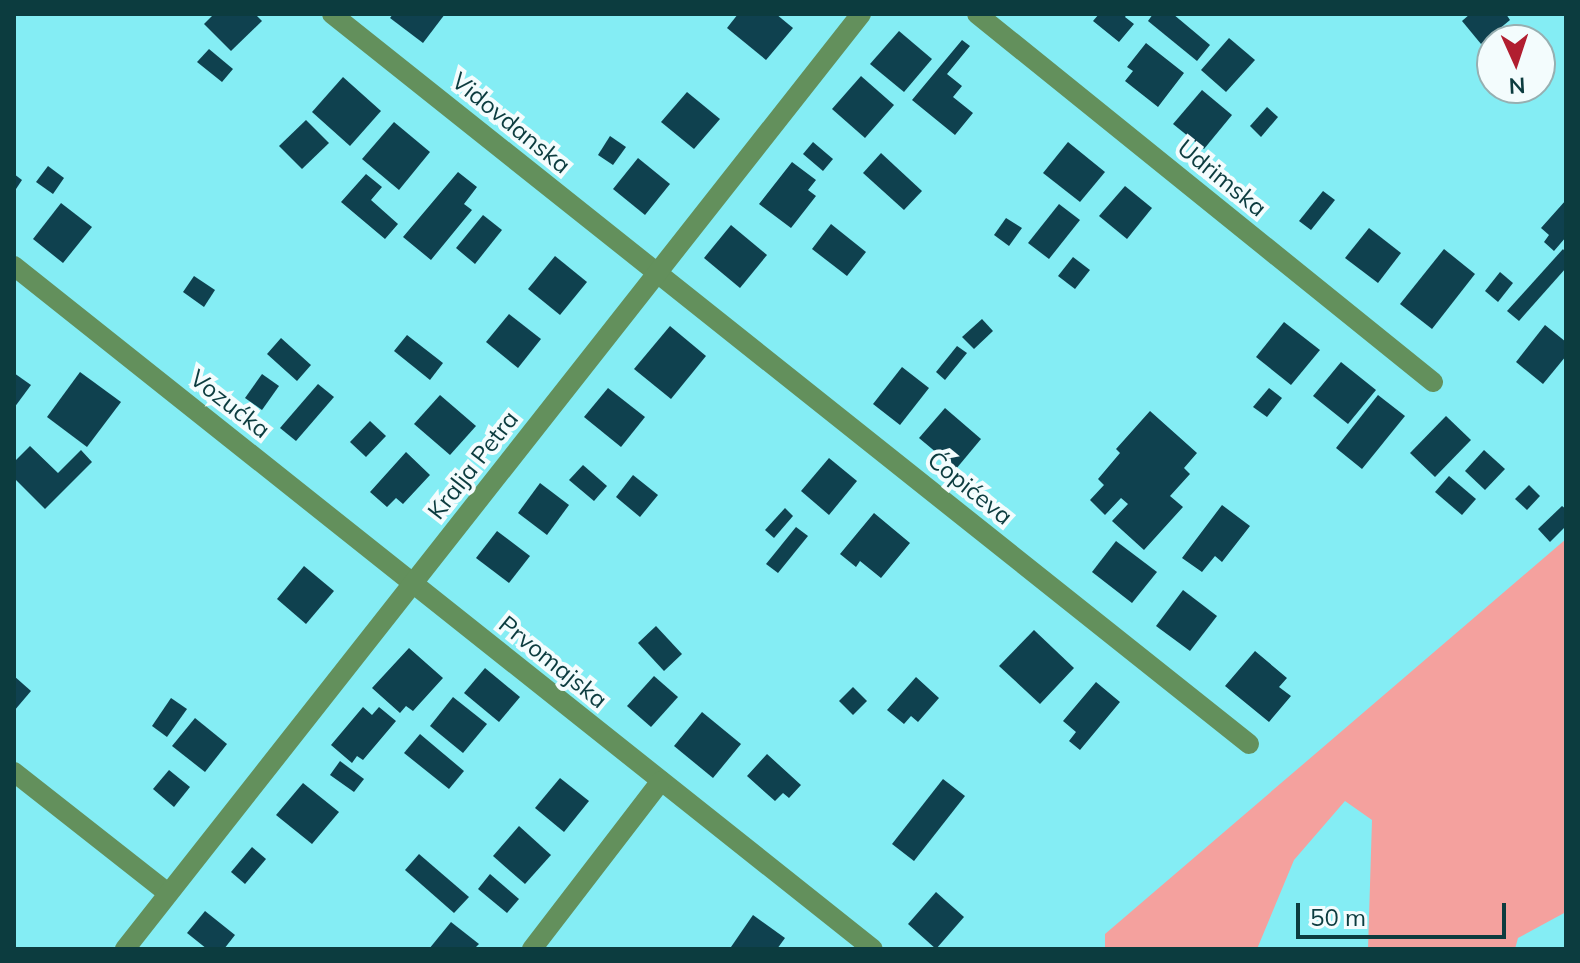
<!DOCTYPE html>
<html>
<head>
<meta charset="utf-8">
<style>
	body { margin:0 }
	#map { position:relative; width:1580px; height:963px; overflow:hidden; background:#84edf4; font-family:Mulish,sans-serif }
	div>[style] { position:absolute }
	.green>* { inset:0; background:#f4a19e }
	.building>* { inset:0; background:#0f414f }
	.minor>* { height:20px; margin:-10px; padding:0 10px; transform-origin:10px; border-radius:10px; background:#63905c }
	span { translate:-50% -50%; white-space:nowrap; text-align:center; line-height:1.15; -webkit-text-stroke:8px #f3fcfd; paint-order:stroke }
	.street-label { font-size:24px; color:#0c3c3f }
	.frame { position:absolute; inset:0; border:16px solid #0c3c3f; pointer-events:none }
	.north { position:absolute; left:1476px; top:24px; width:80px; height:80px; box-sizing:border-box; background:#f3fcfd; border:2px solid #97afb1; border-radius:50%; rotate:177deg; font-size:22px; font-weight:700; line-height:32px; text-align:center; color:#0c3c3f }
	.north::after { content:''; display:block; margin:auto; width:28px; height:36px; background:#b11e30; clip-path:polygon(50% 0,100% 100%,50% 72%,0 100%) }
	.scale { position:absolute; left:1296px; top:903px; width:210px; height:36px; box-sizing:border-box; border:4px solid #0c3c3f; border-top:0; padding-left:10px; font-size:24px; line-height:28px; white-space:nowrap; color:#0c3c3f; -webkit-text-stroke:6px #f3fcfd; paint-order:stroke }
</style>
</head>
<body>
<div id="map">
	<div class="green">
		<i style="clip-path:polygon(1566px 539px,1566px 912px,1518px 938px,1515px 949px,1368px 949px,1372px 820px,1345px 801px,1294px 860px,1257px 949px,1105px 949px,1105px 934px)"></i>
	</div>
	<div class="building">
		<i style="clip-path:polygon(214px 14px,255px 14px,262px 21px,231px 51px,204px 24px)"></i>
		<i style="clip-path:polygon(393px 14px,445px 14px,423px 43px,390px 18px)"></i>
		<i style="clip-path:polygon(738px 14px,776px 14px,793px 28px,766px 60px,727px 28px)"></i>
		<i style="clip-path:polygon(1099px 14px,1127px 14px,1125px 17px,1134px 24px,1119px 42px,1093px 21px)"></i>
		<i style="clip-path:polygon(1153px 14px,1173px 14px,1210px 45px,1197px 61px,1148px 21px)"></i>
		<i style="clip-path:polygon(1470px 14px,1506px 14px,1510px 20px,1481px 44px,1462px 21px)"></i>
		<i style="clip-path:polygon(899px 31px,932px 59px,904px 92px,870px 64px)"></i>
		<i style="clip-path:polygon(1229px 38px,1255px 60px,1226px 92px,1201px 70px)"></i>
		<i style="clip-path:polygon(962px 40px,970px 46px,947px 74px,962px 86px,953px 97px,973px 113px,955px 135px,912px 100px)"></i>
		<i style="clip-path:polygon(1146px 43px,1184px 73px,1158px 107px,1125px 81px,1133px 71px,1127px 67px)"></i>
		<i style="clip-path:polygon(209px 49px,233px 69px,222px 82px,197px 62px)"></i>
		<i style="clip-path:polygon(861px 76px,894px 105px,865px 138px,832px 109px)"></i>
		<i style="clip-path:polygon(343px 77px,381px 111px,350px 146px,312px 112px)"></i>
		<i style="clip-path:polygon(1202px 90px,1232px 115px,1204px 149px,1173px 124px)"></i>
		<i style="clip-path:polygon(687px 92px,720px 119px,694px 149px,661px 122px)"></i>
		<i style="clip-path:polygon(1267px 107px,1278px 117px,1261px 137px,1250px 126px)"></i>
		<i style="clip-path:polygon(306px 120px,329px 143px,302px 169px,279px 146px)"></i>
		<i style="clip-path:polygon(394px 122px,430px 152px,399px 190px,362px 159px)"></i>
		<i style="clip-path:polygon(610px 136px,626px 147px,613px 165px,598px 155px)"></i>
		<i style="clip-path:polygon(813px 142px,833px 159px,823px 171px,803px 154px)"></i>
		<i style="clip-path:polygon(1068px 142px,1105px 172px,1080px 202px,1043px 173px)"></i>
		<i style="clip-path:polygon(881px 153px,922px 191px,904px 210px,863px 173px)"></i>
		<i style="clip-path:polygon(638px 158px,670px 184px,645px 215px,613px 189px)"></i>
		<i style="clip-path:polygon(792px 162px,816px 180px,808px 190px,816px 196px,791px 228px,759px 204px)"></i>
		<i style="clip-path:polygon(48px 166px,64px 178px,53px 194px,36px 182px)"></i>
		<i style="clip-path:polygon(458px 172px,477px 187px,464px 204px,472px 210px,431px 260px,403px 237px)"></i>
		<i style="clip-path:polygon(14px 174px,22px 180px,14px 192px)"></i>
		<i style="clip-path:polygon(366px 174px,382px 187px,371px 200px,398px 224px,385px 239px,341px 202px)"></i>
		<i style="clip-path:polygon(1125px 186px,1152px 208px,1127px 239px,1099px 216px)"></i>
		<i style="clip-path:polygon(1323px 191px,1335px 200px,1311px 230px,1299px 221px)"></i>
		<i style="clip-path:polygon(1566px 200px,1566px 237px,1554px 251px,1544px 242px,1549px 235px,1541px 228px)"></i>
		<i style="clip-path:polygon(61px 203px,92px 227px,63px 263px,33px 239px)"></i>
		<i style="clip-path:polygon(1059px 204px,1080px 220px,1049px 259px,1028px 243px)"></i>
		<i style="clip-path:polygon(483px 215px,502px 230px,475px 264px,456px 248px)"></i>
		<i style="clip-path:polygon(1006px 218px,1022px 228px,1009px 246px,994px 235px)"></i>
		<i style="clip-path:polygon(831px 224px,866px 252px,847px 276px,812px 249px)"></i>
		<i style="clip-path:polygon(731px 225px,767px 255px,740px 288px,704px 258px)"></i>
		<i style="clip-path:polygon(1369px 228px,1401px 253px,1378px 283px,1345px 258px)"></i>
		<i style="clip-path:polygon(1444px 249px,1475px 274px,1432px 329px,1400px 304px)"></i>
		<i style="clip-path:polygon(1563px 249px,1566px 253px,1566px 268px,1519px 321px,1507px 311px)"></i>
		<i style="clip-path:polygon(555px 256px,587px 282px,560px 315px,528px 289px)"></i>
		<i style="clip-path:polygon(1073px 257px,1090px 270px,1075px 289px,1058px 276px)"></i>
		<i style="clip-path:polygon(1500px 272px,1513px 283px,1498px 302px,1485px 291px)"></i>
		<i style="clip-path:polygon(194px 276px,215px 290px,204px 307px,183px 292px)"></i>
		<i style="clip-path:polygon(509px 314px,541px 339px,518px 368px,486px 342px)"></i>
		<i style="clip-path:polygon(982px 319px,993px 331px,974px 349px,962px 337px)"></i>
		<i style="clip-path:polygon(1284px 322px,1320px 350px,1291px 385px,1256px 357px)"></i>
		<i style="clip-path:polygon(1545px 325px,1566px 342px,1566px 356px,1543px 384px,1516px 362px)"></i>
		<i style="clip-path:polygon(670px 326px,706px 356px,671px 399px,634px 369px)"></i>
		<i style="clip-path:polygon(407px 335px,443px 363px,430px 380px,394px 351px)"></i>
		<i style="clip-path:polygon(281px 338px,311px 365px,297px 381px,267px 354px)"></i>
		<i style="clip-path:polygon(957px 346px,967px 353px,945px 380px,936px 372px)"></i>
		<i style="clip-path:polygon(1341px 362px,1376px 390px,1348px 424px,1313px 396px)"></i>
		<i style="clip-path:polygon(902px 367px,929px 388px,900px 425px,873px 404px)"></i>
		<i style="clip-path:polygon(80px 372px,121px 402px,87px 447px,47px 417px)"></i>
		<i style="clip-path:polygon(14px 373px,31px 385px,14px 408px)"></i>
		<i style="clip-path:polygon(262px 374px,279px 386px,262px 410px,245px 398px)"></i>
		<i style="clip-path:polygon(318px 384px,334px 397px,296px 441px,280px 428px)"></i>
		<i style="clip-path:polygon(608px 388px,645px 417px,621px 447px,584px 417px)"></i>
		<i style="clip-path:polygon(1269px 388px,1282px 398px,1267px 417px,1253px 407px)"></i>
		<i style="clip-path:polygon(440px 395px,476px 426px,450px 455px,414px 424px)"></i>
		<i style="clip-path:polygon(1378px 395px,1405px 416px,1362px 469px,1336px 448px)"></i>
		<i style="clip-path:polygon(945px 408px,981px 439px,956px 469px,919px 438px)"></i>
		<i style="clip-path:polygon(1150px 411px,1197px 453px,1184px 468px,1190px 474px,1170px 496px,1183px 507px,1144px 550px,1112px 521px,1128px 504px,1121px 498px,1105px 515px,1090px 500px,1104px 485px,1098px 479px,1120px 453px,1116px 449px)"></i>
		<i style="clip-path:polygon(1446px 416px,1471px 440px,1435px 477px,1410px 453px)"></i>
		<i style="clip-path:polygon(370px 421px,386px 436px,366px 457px,350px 442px)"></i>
		<i style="clip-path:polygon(30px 446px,58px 473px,81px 450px,92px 462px,45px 509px,14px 478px,14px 462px)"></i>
		<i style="clip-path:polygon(1484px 450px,1505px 469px,1485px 490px,1465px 471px)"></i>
		<i style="clip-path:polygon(406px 452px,430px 475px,403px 504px,396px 498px,387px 507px,370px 492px)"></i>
		<i style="clip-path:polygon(829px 458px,857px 481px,829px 515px,801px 491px)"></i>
		<i style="clip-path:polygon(583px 465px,607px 486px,594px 501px,569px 480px)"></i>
		<i style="clip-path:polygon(633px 475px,658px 495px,640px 517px,616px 497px)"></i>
		<i style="clip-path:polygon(1449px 476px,1476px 499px,1462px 515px,1435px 492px)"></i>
		<i style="clip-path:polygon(540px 483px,569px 505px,547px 535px,518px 513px)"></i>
		<i style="clip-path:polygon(1529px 485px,1540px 496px,1527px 510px,1515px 499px)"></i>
		<i style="clip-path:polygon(1222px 505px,1250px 526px,1222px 562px,1215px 556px,1202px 572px,1182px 558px)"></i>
		<i style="clip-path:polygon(1562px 506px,1566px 509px,1566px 526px,1550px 542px,1538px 529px)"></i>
		<i style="clip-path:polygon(785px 508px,793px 516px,774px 538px,765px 530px)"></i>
		<i style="clip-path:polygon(874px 513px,910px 543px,881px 578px,860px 561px,856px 567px,840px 554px)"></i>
		<i style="clip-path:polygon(796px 527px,808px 536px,778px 573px,766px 564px)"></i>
		<i style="clip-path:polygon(497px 531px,530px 556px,509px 583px,476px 558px)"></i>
		<i style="clip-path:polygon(1116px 541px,1157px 572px,1132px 603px,1092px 572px)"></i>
		<i style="clip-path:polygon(304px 566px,334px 591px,306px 624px,277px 599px)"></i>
		<i style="clip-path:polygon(1183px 590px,1217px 616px,1190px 651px,1156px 626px)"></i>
		<i style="clip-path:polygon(656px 626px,682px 654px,664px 671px,638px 643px)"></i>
		<i style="clip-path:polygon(1034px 630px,1074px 668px,1040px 704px,999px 666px)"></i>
		<i style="clip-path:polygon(409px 648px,443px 678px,413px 711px,406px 706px,400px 713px,372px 688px)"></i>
		<i style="clip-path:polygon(1255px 651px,1287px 678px,1279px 687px,1291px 696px,1269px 722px,1225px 686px)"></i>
		<i style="clip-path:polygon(485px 668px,520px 697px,499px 722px,464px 693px)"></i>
		<i style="clip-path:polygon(14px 676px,31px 691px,14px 711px)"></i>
		<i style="clip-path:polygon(654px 676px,678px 697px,651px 727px,627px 706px)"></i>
		<i style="clip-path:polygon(916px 677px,939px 698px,918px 722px,911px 716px,904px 724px,887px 710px)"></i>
		<i style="clip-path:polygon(1096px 682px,1120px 702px,1080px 750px,1069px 741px,1076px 732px,1063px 721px)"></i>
		<i style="clip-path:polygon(853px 687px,867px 701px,853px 715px,839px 701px)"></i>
		<i style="clip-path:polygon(453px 697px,487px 724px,463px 753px,430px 726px)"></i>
		<i style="clip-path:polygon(171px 698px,187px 709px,167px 737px,152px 726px)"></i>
		<i style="clip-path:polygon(363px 707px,372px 715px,379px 707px,396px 721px,363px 760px,357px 756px,352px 763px,331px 745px)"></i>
		<i style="clip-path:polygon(702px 712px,741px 744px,713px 778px,674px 746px)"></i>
		<i style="clip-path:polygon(195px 718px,227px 744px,205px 772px,172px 746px)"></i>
		<i style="clip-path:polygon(420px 734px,464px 771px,449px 789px,404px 753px)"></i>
		<i style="clip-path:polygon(767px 754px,801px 785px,789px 798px,783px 793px,775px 801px,747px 776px)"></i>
		<i style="clip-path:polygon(340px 761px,364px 779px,354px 792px,330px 775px)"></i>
		<i style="clip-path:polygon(169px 770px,190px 787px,174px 807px,153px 789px)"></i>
		<i style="clip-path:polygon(560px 778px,589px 801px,564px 832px,535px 808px)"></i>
		<i style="clip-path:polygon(943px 779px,965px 796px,914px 861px,892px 844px)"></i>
		<i style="clip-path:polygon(303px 783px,339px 812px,312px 844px,276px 815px)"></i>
		<i style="clip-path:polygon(519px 826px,551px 855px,525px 884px,493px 856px)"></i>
		<i style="clip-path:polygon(252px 847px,266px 859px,245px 884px,231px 872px)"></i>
		<i style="clip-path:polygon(419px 854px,469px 897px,454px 913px,405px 870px)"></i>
		<i style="clip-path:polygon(490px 874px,519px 899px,507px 913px,478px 889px)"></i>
		<i style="clip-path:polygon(936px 892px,964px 917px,936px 949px,908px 924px)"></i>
		<i style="clip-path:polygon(205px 911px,235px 935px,224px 949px,207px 949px,187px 933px)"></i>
		<i style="clip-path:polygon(753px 915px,785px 938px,777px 949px,731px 947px)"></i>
		<i style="clip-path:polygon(451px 922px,479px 944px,474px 949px,429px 949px)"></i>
	</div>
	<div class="minor">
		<i style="left:332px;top:14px;width:1172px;rotate:38.52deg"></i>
		<i style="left:977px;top:14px;width:586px;rotate:38.9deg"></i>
		<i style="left:14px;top:266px;width:1097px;rotate:38.49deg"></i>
		<i style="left:14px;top:772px;width:196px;rotate:38.2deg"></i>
		<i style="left:125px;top:949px;width:1190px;rotate:-51.79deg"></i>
		<i style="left:532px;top:949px;width:212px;rotate:-52.5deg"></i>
	</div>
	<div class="street-label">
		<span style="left:511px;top:123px;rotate:39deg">Vidovdanska</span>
		<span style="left:1222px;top:178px;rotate:39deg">Udrimska</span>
		<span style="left:230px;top:404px;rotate:38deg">Vozućka</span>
		<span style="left:473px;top:465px;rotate:-52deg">Kralja Petra</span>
		<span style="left:970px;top:488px;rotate:39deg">Ćopićeva</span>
		<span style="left:553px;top:662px;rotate:39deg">Prvomajska</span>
	</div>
	<div class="frame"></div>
	<div class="north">N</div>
	<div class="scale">50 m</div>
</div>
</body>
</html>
